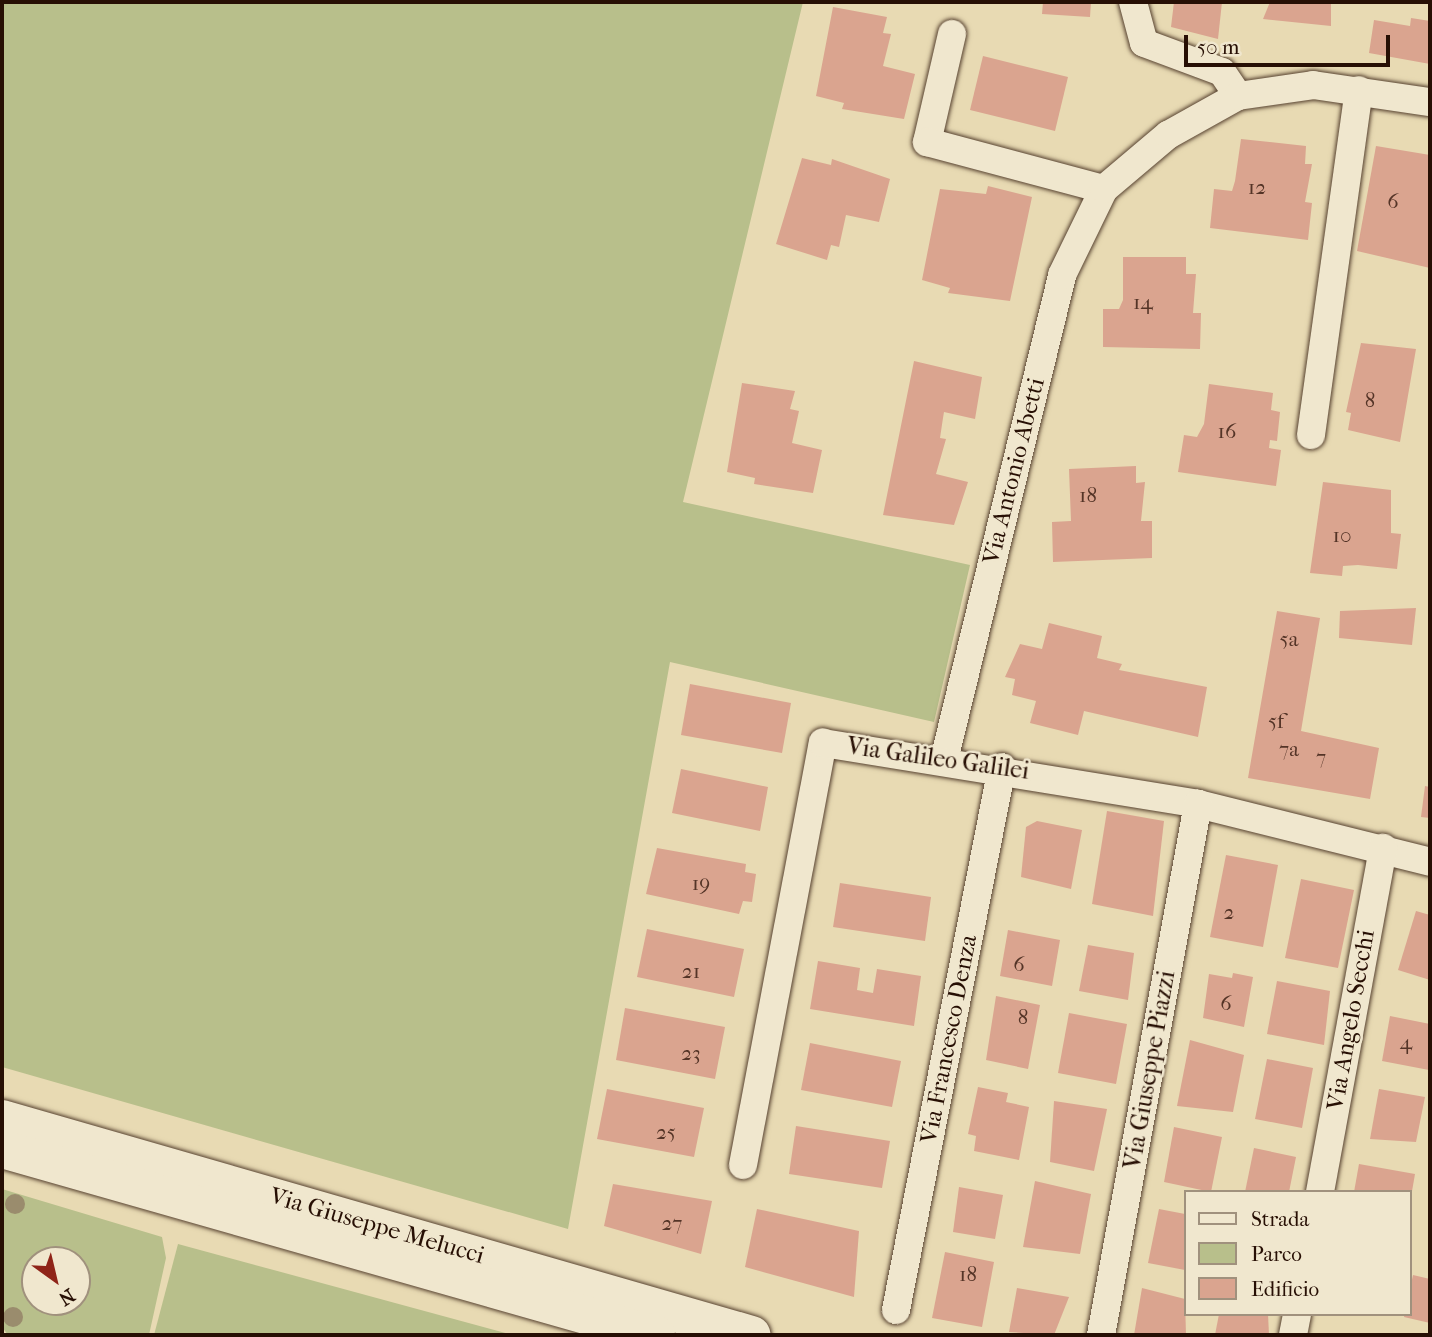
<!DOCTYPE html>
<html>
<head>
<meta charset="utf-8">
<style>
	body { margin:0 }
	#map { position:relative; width:1432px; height:1337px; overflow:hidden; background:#e8dab3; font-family:"IM FELL French Canon",serif }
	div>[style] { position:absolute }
	.green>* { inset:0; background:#b8bf8b }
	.building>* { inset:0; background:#daa48f }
	.roads { filter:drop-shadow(0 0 2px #574230) drop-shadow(0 0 2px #574230) }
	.street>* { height:28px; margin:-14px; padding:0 14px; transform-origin:14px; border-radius:14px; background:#f0e7ce }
	.secondary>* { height:38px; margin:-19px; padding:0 19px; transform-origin:19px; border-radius:19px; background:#f0e7ce }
	.trees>* { width:20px; height:20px; margin:-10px; border-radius:50%; background:#9a8c6d }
	span { translate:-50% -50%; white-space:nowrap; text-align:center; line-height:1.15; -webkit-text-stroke:5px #f0e7ce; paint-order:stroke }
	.number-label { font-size:21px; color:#543427 }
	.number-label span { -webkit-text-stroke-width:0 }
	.street-label { font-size:24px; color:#270f04 }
	.frame { position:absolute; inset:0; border:4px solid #270f04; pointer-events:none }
	.legend { position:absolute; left:1184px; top:1190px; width:228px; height:126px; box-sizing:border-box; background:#f0e7ce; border:2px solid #a0917d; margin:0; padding:9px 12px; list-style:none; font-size:21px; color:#270f04 }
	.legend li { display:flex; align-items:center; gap:14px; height:35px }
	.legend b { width:35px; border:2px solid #a0917d }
	.north { position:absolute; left:21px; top:1246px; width:70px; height:70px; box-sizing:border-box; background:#f0e7ce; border:2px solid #a0917d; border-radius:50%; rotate:146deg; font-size:19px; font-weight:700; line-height:28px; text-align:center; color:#270f04 }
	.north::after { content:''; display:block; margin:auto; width:24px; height:32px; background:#8f2418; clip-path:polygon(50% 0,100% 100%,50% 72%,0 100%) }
	.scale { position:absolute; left:1184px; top:35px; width:206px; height:32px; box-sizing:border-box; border:4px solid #270f04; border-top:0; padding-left:9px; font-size:21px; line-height:24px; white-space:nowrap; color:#270f04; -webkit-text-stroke:5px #f0e7ce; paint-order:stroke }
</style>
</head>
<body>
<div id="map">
	<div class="green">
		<i style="clip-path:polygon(2px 2px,803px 2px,683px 502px,970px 565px,934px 722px,670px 662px,568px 1229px,2px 1067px)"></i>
		<i style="clip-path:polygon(evenodd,2px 1189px,162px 1237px,166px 1258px,149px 1335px,8px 1335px,2px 1327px,2px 1189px,35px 1260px,77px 1260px,77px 1302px,35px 1302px,35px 1260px)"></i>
		<i style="clip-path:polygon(178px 1244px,513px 1335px,154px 1335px)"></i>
	</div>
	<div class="building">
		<i style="clip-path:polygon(1043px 2px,1091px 2px,1090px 17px,1042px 14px)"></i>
		<i style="clip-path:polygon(1174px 2px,1222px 2px,1218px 39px,1171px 27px)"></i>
		<i style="clip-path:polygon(1270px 2px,1331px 2px,1331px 26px,1263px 19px)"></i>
		<i style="clip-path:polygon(833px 7px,887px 17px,883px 33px,891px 34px,883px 66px,915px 74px,904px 119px,842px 109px,844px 103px,816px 96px)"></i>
		<i style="clip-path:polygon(1411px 18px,1430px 21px,1430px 64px,1369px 53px,1374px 20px,1410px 26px)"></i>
		<i style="clip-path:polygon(983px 56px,1068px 77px,1055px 131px,970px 110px)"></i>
		<i style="clip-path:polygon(1241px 139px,1306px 146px,1305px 164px,1312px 164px,1305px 202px,1312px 203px,1308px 240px,1210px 228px,1214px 189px,1232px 191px,1235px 181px)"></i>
		<i style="clip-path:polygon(1376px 146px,1430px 155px,1430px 268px,1357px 251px)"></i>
		<i style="clip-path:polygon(802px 158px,831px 165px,832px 159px,890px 179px,879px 222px,846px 215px,839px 247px,831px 245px,827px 260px,776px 244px)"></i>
		<i style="clip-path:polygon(988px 186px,1032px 197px,1010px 301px,948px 293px,950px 288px,922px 280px,940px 189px,986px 194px)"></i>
		<i style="clip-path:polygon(1123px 257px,1186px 257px,1186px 274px,1196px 274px,1193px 313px,1201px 313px,1200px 349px,1103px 347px,1103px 309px,1119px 309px,1123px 300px)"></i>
		<i style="clip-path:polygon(1361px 343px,1416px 349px,1400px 442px,1348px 430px,1351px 413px,1346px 412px)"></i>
		<i style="clip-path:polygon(914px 361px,982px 377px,975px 419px,944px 412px,943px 418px,940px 438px,946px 439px,936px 474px,968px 482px,954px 525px,883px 515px)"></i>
		<i style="clip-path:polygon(742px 383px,795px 391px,790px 409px,799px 411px,792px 443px,822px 450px,813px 493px,754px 484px,755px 478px,727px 472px)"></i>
		<i style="clip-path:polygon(1209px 384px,1273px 393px,1271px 410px,1280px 412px,1277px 441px,1270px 440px,1269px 448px,1281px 450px,1276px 486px,1178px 472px,1184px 435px,1197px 437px,1204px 424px)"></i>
		<i style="clip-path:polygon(1136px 466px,1136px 483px,1145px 482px,1141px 521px,1152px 521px,1152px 558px,1053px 562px,1052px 522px,1071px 521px,1069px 469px)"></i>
		<i style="clip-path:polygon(1323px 482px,1391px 490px,1391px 533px,1401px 534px,1397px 569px,1358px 565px,1343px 566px,1342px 576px,1310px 573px)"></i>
		<i style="clip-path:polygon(1416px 608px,1412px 645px,1339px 638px,1340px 611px)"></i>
		<i style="clip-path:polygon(1277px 611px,1320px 618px,1301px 731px,1379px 748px,1370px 799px,1248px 778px)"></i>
		<i style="clip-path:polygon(1049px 623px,1102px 636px,1097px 658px,1122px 664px,1119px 670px,1207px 687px,1198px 737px,1084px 711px,1078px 735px,1030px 723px,1036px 701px,1012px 695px,1015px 679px,1005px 677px,1020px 644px,1042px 649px)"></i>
		<i style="clip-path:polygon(690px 684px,791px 703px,782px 753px,681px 735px)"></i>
		<i style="clip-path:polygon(681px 769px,768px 787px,760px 831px,672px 813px)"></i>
		<i style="clip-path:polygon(1425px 786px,1430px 787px,1430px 818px,1421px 817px)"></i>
		<i style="clip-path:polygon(1107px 811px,1164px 821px,1153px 916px,1092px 904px)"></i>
		<i style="clip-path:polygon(1037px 821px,1082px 830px,1071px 889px,1021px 877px,1026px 827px)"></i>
		<i style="clip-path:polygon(657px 848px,746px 864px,745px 872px,756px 874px,752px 902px,743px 901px,739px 914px,646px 894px)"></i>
		<i style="clip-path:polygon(1226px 855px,1278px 865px,1263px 947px,1210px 937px)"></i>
		<i style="clip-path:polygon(1301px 879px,1354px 890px,1338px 968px,1285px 958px)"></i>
		<i style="clip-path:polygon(840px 883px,931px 897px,925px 941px,833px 927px)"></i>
		<i style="clip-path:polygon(1416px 911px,1430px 915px,1430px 980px,1398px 970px)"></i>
		<i style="clip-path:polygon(647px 929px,744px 949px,734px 997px,637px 977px)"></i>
		<i style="clip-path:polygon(1008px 930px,1060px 940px,1052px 986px,1000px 976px)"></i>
		<i style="clip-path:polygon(1088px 945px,1134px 953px,1128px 1000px,1079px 991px)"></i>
		<i style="clip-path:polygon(818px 961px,860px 968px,857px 990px,873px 993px,877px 969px,921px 976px,914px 1026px,810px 1009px)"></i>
		<i style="clip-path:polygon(1233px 973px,1253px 977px,1244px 1027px,1203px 1018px,1209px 974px,1232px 978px)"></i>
		<i style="clip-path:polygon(1277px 981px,1330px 991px,1324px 1045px,1267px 1034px)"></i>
		<i style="clip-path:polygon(996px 996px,1040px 1005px,1028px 1069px,986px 1060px)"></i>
		<i style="clip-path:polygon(625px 1008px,725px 1027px,715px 1079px,616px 1060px)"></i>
		<i style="clip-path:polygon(1069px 1013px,1127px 1024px,1116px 1084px,1058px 1073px)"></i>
		<i style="clip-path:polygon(1390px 1016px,1430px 1024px,1429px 1070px,1382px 1061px)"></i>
		<i style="clip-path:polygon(1190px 1040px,1244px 1055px,1233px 1112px,1177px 1106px)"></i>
		<i style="clip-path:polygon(810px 1043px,901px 1061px,892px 1107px,801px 1090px)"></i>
		<i style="clip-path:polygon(1267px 1059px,1313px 1068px,1302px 1128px,1255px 1119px)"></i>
		<i style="clip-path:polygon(978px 1087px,1008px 1093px,1006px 1102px,1029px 1107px,1019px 1160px,974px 1151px,976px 1136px,968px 1134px)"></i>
		<i style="clip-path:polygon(607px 1089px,704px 1108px,694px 1157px,597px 1139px)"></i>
		<i style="clip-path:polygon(1379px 1089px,1425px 1097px,1416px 1142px,1370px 1139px)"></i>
		<i style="clip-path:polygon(1054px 1101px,1107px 1109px,1094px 1171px,1050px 1162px)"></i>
		<i style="clip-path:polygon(796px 1126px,890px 1141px,882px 1188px,789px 1174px)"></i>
		<i style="clip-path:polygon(1174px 1127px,1222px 1137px,1211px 1192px,1164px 1182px)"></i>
		<i style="clip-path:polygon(1254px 1148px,1296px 1157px,1289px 1192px,1245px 1192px)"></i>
		<i style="clip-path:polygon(1359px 1164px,1415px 1174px,1411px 1197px,1354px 1192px)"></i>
		<i style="clip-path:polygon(1035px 1181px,1091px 1194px,1080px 1254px,1023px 1247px)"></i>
		<i style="clip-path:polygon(613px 1184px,712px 1201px,701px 1254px,604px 1226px)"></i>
		<i style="clip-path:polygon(959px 1187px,1003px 1195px,995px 1239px,953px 1232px)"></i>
		<i style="clip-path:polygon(757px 1209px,859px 1231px,854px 1297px,745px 1267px)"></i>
		<i style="clip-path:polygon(1159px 1209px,1185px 1214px,1185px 1270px,1148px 1263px)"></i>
		<i style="clip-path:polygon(945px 1252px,994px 1262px,982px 1327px,932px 1318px)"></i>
		<i style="clip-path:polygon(1413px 1275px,1430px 1279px,1430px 1323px,1404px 1317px)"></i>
		<i style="clip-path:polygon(1017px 1288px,1069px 1297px,1054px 1335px,1009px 1332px)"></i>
		<i style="clip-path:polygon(1142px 1288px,1185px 1299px,1186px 1335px,1134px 1335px)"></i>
		<i style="clip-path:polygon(1219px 1314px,1268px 1314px,1269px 1335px,1215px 1335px)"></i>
	</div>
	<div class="roads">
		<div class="street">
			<i style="left:1133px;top:2px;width:42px;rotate:75deg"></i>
			<i style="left:1144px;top:43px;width:83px;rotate:20.4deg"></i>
			<i style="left:1222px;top:72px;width:29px;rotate:56deg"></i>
			<i style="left:952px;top:34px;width:111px;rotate:103deg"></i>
			<i style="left:927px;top:142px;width:183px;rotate:14.9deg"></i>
			<i style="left:1311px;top:435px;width:348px;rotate:-82.1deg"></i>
			<i style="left:944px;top:760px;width:499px;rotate:-76.3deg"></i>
			<i style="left:1062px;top:275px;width:96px;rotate:-64deg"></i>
			<i style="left:1104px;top:189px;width:84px;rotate:-40.2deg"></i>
			<i style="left:1168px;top:135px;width:80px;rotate:-29.1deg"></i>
			<i style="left:1238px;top:96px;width:76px;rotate:-8.3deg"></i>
			<i style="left:1313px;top:85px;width:118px;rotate:8.3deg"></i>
			<i style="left:743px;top:1165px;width:430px;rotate:-79.3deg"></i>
			<i style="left:823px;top:743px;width:380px;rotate:9.2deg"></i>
			<i style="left:1198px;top:804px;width:239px;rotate:14deg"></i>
			<i style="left:1320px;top:1192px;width:350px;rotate:-79.6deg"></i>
			<i style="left:896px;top:1310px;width:553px;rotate:-78.95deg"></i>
			<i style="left:1101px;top:1335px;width:540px;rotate:-79.65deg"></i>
			<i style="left:1293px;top:1335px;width:21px;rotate:-79deg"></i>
		</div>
		<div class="secondary">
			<i style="left:2px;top:1119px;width:780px;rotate:16.07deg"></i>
			<i style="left:2px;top:1149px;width:680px;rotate:15.88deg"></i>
		</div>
	</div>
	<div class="trees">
		<i style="left:15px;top:1204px"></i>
		<i style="left:13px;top:1317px"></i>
	</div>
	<div class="number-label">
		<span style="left:1257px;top:187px">12</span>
		<span style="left:1393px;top:201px">6</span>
		<span style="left:1143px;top:302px">14</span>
		<span style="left:1370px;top:400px">8</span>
		<span style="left:1227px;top:431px">16</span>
		<span style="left:1088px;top:495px">18</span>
		<span style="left:1342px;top:535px">10</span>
		<span style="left:1289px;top:639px">5a</span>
		<span style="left:1276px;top:721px">5f</span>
		<span style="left:1289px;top:749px">7a</span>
		<span style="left:1321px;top:757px">7</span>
		<span style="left:701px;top:883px">19</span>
		<span style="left:1229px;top:912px">2</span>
		<span style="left:1019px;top:964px">6</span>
		<span style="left:691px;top:971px">21</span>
		<span style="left:1226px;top:1003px">6</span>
		<span style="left:1023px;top:1017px">8</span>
		<span style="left:1406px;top:1042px">4</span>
		<span style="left:691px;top:1053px">23</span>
		<span style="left:666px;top:1132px">25</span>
		<span style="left:672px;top:1223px">27</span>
		<span style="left:968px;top:1274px">18</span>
	</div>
	<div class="street-label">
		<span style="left:1014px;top:471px;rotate:-76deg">Via Antonio Abetti</span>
		<span style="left:938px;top:759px;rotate:8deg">Via Galileo Galilei</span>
		<span style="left:1351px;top:1020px;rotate:-80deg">Via Angelo Secchi</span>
		<span style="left:949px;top:1039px;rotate:-79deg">Via Francesco Denza</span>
		<span style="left:1150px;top:1070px;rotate:-80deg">Via Giuseppe Piazzi</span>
		<span style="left:377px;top:1226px;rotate:16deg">Via Giuseppe Melucci</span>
	</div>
	<div class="frame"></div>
	<ul class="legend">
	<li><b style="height:9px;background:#f0e7ce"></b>Strada</li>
	<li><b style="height:19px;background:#b8bf8b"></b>Parco</li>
	<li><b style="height:19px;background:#daa48f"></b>Edificio</li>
	</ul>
	<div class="north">N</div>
	<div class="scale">50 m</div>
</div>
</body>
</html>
